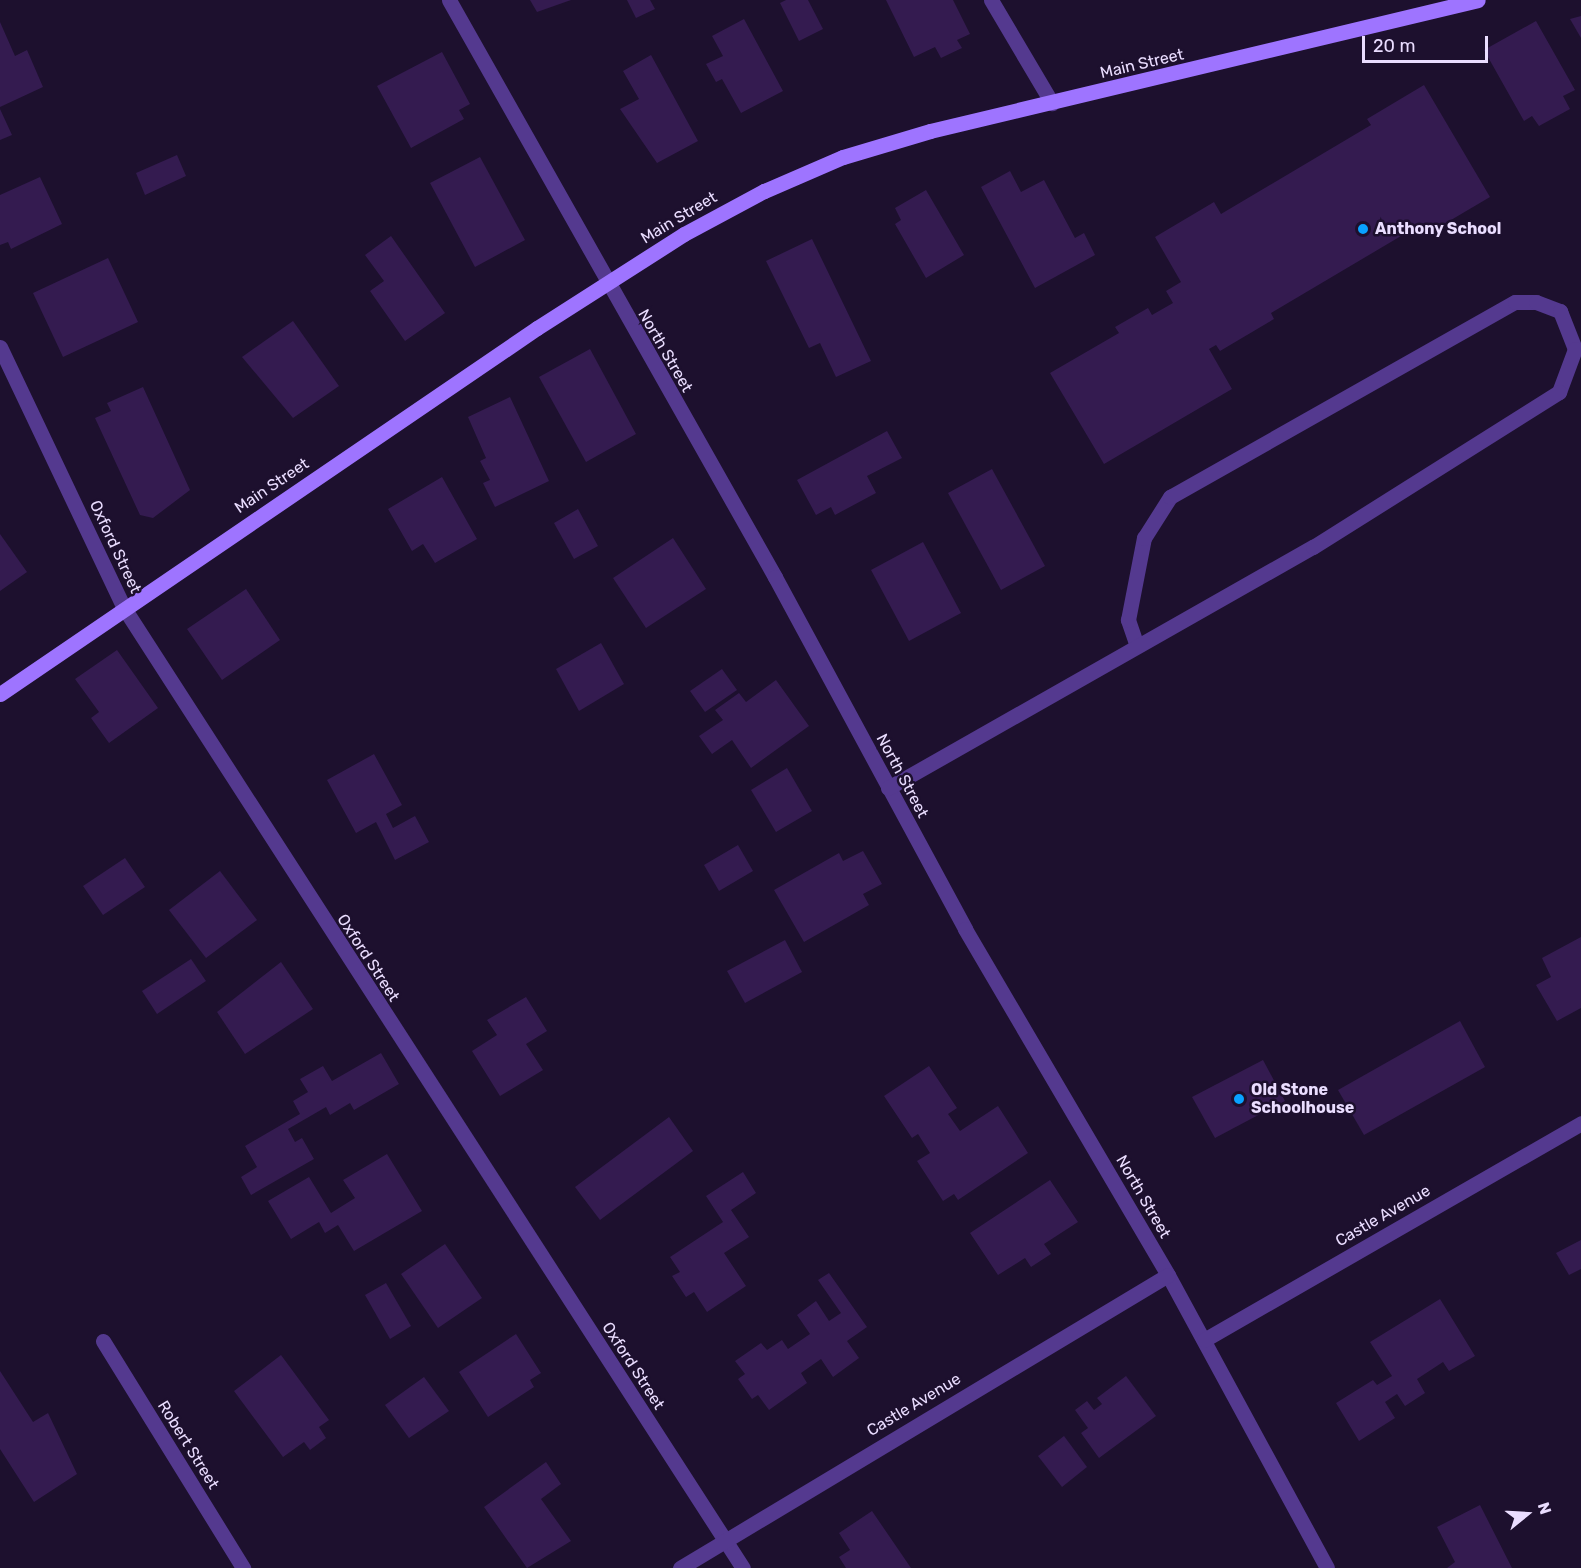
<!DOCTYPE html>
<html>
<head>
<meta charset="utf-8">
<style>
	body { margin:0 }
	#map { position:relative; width:1581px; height:1568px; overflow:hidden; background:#1d102e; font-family:Rubik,sans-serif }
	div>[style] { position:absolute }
	.building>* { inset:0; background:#341b50 }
	.service>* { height:15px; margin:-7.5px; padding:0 7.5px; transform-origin:7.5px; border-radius:7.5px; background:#54398f }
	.minor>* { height:15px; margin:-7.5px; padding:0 7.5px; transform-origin:7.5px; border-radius:7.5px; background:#54398f }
	.secondary>* { height:15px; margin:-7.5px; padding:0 7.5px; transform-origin:7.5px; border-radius:7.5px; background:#9e74ff }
	.dots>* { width:16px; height:16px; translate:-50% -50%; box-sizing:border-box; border:3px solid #1d102e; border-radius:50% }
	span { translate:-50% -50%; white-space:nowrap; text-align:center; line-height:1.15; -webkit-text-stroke:5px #1d102e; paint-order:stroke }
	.street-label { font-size:16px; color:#eaddff }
	.poi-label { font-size:16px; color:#eaddff; font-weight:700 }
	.left { translate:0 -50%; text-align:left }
	.north { position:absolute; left:1497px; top:1484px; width:60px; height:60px; -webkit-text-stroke:4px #1d102e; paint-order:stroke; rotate:72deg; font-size:16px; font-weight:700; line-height:24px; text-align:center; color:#eaddff }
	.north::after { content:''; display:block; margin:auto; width:21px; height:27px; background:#eaddff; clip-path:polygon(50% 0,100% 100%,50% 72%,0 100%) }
	.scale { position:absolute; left:1362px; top:36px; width:126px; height:27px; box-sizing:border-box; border:3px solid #eaddff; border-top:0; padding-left:8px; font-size:18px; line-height:21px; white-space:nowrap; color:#eaddff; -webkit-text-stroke:4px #1d102e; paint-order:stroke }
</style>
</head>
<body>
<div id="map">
	<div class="building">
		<i style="clip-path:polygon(530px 0,571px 0,537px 12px)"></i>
		<i style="clip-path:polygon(627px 0,650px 0,655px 9px,636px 18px)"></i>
		<i style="clip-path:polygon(786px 0,808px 0,823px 29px,799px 41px,780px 3px)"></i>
		<i style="clip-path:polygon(886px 0,953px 0,970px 34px,957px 40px,962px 48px,941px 58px,935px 47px,914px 57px)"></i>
		<i style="clip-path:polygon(1581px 16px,1581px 38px,1570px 19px)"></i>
		<i style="clip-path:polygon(744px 19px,783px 91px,741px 113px,722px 79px,716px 82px,706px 64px,723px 56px,712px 36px)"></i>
		<i style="clip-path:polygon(1536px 21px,1575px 90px,1563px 96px,1570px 109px,1539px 126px,1532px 116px,1524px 121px,1484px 50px)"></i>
		<i style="clip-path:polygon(0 22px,15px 56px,27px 50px,43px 87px,0 107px)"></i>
		<i style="clip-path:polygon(442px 52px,470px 104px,459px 110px,464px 119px,411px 148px,377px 86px)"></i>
		<i style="clip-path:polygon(651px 55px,698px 141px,657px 163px,620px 109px,639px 99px,623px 71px)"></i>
		<i style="clip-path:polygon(1424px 85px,1490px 197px,1429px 233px,1423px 223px,1271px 313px,1274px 319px,1220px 351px,1216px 345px,1209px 349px,1232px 389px,1104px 464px,1050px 373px,1119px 333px,1115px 327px,1148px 308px,1152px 315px,1173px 303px,1166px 291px,1181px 282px,1155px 237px,1214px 202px,1221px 214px,1371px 125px,1367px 119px)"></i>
		<i style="clip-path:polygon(0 109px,12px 135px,0 140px)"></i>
		<i style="clip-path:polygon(177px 155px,186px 176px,145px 195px,136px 173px)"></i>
		<i style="clip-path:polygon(480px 157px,525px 240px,475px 267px,430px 183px)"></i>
		<i style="clip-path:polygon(1010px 171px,1021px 192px,1044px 180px,1075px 238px,1084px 233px,1095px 255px,1035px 288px,981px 187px)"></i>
		<i style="clip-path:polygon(40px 177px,62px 224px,11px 249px,8px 242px,0 245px,0 195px)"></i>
		<i style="clip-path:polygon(926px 190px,964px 255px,926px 278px,895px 224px,901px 220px,895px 208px)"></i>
		<i style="clip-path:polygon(391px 236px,445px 313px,405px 341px,370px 291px,384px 281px,365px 255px)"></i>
		<i style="clip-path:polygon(812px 239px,871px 361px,836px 377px,820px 343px,809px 348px,766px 261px)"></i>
		<i style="clip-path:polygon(108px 258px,138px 322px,63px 357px,33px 293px)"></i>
		<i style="clip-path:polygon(293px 321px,339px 386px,293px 418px,242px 357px)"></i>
		<i style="clip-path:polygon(590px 349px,636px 434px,586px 462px,539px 377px)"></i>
		<i style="clip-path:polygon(143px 387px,190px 490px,153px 518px,140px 515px,95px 418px,111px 411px,107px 403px)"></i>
		<i style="clip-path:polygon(510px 397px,549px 481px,495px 507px,483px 483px,490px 480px,480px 461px,486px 458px,468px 417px)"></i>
		<i style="clip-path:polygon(887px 431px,902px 458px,867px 476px,876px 493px,835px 515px,831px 507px,816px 515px,797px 480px)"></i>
		<i style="clip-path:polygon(992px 469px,1045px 566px,1001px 590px,948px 493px)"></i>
		<i style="clip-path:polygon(442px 477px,477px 539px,435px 563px,423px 544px,412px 551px,388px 509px)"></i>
		<i style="clip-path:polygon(578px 509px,598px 546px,574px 559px,554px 523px)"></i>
		<i style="clip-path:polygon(0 534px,27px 572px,0 591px)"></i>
		<i style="clip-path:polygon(673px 538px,706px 589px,646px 628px,613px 578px)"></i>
		<i style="clip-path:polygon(923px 542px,961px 613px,909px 641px,871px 570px)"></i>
		<i style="clip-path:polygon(246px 589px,280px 640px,222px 680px,187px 629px)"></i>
		<i style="clip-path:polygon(601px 643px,624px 684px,579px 711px,556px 669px)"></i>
		<i style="clip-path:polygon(117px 650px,158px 708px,109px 743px,91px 718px,99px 712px,75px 679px)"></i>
		<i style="clip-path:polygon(722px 669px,737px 690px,705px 712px,690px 691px)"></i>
		<i style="clip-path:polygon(776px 680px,809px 726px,751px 768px,732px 740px,712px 754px,699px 736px,723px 720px,715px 710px,739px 693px,746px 702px)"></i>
		<i style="clip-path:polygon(374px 754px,402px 805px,386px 814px,393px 828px,415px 816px,429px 842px,395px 860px,376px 822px,356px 833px,327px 780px)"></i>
		<i style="clip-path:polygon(787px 768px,812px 811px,776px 832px,751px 790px)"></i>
		<i style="clip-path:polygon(738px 845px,753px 871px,719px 891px,704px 865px)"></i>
		<i style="clip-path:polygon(863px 851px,882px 884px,863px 894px,869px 905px,804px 942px,774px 890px,839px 853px,843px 861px)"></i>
		<i style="clip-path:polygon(125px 858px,145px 887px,103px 915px,83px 886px)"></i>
		<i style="clip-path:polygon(220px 871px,257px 920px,206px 958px,169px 910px)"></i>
		<i style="clip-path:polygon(1581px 937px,1581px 1008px,1557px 1021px,1536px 985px,1551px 977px,1542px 958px)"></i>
		<i style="clip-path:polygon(785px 940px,802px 972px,745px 1003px,727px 971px)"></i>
		<i style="clip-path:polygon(191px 959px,206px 981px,157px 1014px,142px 991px)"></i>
		<i style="clip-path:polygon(281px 962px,313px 1009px,245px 1054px,217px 1012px)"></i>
		<i style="clip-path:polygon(526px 997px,547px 1031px,526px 1044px,543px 1070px,500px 1096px,472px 1051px,497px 1035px,487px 1020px)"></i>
		<i style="clip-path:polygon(1460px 1021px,1485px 1067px,1364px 1135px,1338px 1090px)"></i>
		<i style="clip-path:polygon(381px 1053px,399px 1084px,354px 1110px,350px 1103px,330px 1115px,326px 1107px,288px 1129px,295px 1142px,302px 1138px,314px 1159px,251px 1195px,241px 1177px,257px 1167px,245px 1146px,300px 1114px,293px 1101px,308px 1092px,300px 1079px,323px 1066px,332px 1081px)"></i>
		<i style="clip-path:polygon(1263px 1060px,1285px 1101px,1215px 1138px,1192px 1097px)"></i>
		<i style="clip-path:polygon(929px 1066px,957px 1108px,948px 1114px,960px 1131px,998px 1106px,1028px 1153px,958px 1200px,954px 1194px,943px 1201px,917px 1161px,930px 1153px,918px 1134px,912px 1138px,884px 1096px)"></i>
		<i style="clip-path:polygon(669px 1117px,693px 1151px,600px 1220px,575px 1187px)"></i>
		<i style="clip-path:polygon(387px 1154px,422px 1211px,354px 1251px,338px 1225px,325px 1233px,319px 1222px,291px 1239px,268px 1201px,309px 1177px,331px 1213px,355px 1198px,343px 1180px)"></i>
		<i style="clip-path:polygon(743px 1172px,756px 1193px,731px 1210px,749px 1237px,724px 1253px,746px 1286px,707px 1312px,694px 1292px,686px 1297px,672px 1276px,680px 1272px,670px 1257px,723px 1222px,706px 1196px)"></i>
		<i style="clip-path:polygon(1050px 1180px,1078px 1222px,1044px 1244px,1051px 1254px,1031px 1267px,1025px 1258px,998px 1275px,970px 1233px)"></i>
		<i style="clip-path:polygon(1581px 1240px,1581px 1269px,1569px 1275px,1556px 1253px)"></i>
		<i style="clip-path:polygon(445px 1244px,482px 1298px,438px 1328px,401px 1274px)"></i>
		<i style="clip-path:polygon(829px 1273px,867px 1327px,847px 1341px,859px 1358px,833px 1377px,821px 1359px,801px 1373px,807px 1383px,769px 1410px,758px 1395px,752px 1399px,738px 1379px,745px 1374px,735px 1361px,761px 1343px,767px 1350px,782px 1340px,788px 1349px,810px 1334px,797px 1315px,816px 1301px,829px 1321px,841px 1313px,818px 1280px)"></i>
		<i style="clip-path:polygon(386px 1283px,411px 1326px,390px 1339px,365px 1295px)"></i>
		<i style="clip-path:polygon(1440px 1299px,1475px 1356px,1449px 1371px,1443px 1362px,1417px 1379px,1425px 1393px,1405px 1406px,1397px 1394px,1385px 1402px,1395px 1418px,1359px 1441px,1336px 1403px,1373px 1380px,1377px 1385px,1392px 1376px,1370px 1342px)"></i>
		<i style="clip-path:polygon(516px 1334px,541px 1373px,530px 1380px,534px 1387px,488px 1417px,459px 1372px)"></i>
		<i style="clip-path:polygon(281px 1355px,329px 1420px,319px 1427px,326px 1438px,310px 1450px,304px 1442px,283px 1457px,234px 1391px)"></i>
		<i style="clip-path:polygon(0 1371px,33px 1422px,48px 1413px,77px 1474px,34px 1502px,0 1449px)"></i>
		<i style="clip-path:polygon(1126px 1376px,1156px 1416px,1099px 1458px,1081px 1433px,1088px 1428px,1075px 1410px,1087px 1401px,1094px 1410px,1102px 1404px,1097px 1398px)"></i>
		<i style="clip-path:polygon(424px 1377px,449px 1411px,409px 1438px,385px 1405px)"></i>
		<i style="clip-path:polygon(1064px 1436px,1087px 1467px,1062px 1487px,1038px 1456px)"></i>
		<i style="clip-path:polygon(546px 1462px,561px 1484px,541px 1499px,571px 1541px,527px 1568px,484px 1507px)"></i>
		<i style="clip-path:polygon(1480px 1505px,1512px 1568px,1447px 1568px,1455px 1562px,1437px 1527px)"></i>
		<i style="clip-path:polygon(872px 1511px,911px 1568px,846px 1568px,839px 1557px,850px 1550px,839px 1533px)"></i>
	</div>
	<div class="service">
		<i style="left:1137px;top:646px;width:28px;rotate:-109deg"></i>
		<i style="left:1128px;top:620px;width:84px;rotate:-79deg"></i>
		<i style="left:1144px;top:538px;width:49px;rotate:-57.6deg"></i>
		<i style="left:1170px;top:497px;width:396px;rotate:-29.5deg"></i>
		<i style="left:1515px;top:302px;width:21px"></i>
		<i style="left:1536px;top:302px;width:26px;rotate:21deg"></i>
		<i style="left:1560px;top:311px;width:41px;rotate:68.5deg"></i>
		<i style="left:1575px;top:349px;width:46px;rotate:110.4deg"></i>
	</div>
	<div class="minor">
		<i style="left:449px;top:0;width:663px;rotate:60.53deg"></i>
		<i style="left:775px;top:577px;width:400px;rotate:61.6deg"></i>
		<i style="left:965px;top:929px;width:401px;rotate:59.6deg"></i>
		<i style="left:1168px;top:1275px;width:333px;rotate:61.5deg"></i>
		<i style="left:991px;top:0;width:120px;rotate:59.4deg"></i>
		<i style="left:0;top:347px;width:289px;rotate:64.6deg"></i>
		<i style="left:124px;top:608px;width:1142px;rotate:57.19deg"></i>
		<i style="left:888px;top:788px;width:489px;rotate:-29.6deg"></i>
		<i style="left:1313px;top:547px;width:291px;rotate:-32.2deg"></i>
		<i style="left:1204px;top:1340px;width:435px;rotate:-29.9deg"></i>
		<i style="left:103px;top:1341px;width:267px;rotate:58.3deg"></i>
		<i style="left:680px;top:1568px;width:569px;rotate:-30.98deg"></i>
	</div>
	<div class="secondary">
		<i style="left:0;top:694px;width:650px;rotate:-34.28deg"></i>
		<i style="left:537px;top:328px;width:174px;rotate:-32.6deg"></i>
		<i style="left:684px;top:234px;width:91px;rotate:-28.3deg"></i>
		<i style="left:764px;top:191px;width:86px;rotate:-23.3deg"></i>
		<i style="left:843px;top:157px;width:91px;rotate:-16.6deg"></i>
		<i style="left:930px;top:131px;width:563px;rotate:-13.44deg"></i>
	</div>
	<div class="dots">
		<i style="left:1363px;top:229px;background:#09a2ff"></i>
		<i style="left:1239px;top:1099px;background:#09a2ff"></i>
	</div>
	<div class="street-label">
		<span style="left:1142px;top:64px;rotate:-13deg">Main Street</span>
		<span style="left:679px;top:218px;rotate:-31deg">Main Street</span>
		<span style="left:665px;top:351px;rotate:60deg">North Street</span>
		<span style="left:272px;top:486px;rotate:-34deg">Main Street</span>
		<span style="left:115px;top:547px;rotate:65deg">Oxford Street</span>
		<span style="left:902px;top:776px;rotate:62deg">North Street</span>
		<span style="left:368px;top:958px;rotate:57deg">Oxford Street</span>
		<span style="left:1143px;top:1197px;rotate:60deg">North Street</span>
		<span style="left:1383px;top:1216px;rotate:-30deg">Castle Avenue</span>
		<span style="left:633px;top:1366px;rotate:57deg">Oxford Street</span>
		<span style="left:914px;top:1405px;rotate:-31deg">Castle Avenue</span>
		<span style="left:188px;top:1445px;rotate:58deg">Robert Street</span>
	</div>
	<div class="poi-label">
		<span class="left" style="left:1375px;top:229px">Anthony School</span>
		<span class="left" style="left:1251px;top:1099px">Old Stone<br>Schoolhouse</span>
	</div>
	<div class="north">N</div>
	<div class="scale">20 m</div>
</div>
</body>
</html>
